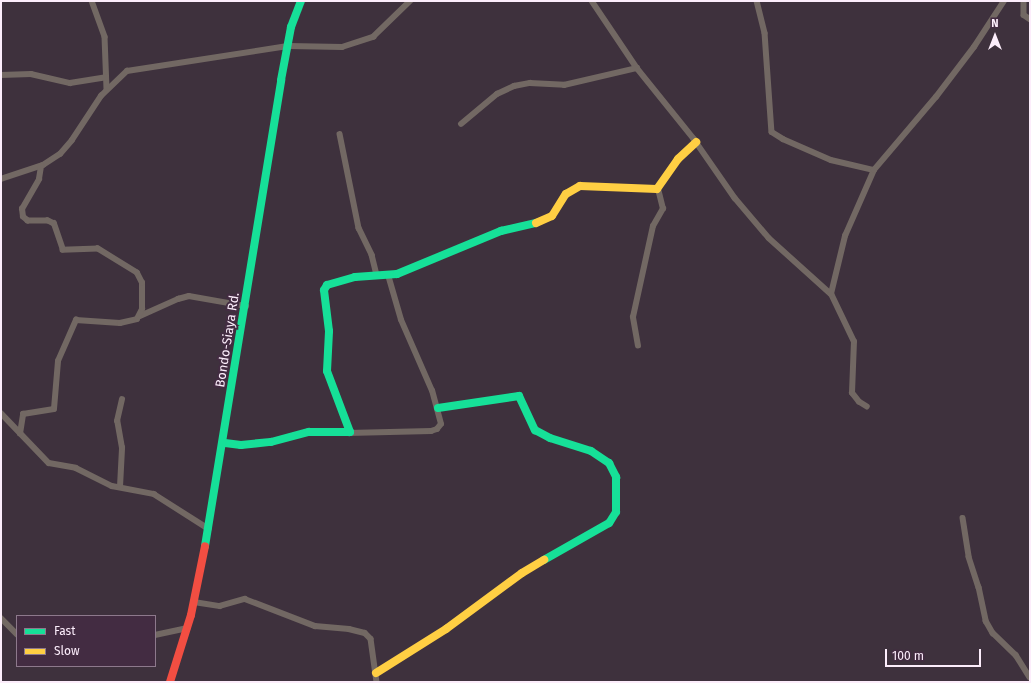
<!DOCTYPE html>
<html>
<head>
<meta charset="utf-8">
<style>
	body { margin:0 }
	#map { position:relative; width:1031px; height:683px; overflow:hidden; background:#3e313d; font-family:"Fira Sans",sans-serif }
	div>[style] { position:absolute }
	.street>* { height:5.5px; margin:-2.75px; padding:0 2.75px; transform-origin:2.75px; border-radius:2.75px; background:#726863 }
	.fast>* { height:8px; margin:-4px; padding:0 4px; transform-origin:4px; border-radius:4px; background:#16e098 }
	.slow>* { height:8px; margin:-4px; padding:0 4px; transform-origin:4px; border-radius:4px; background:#ffcf43 }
	.jam>* { height:8px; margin:-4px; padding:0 4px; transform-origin:4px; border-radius:4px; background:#f24e42 }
	span { translate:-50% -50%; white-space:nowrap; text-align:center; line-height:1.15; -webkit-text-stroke:4px #432c42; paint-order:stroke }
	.street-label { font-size:13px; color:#fcedfb }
	.frame { position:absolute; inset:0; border:2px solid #fcedfb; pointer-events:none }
	.legend { position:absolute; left:16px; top:615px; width:140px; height:52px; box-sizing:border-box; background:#432c42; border:1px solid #8d798c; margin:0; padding:5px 7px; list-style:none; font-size:12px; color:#fcedfb }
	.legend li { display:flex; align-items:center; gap:8px; height:20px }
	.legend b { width:20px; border:1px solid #8d798c }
	.north { position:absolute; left:975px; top:16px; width:40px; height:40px; -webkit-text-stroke:3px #432c42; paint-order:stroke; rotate:0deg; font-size:11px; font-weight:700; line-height:16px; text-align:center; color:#fcedfb }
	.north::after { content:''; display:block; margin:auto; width:14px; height:18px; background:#fcedfb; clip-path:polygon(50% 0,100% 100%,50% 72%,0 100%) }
	.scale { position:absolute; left:885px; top:649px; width:96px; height:18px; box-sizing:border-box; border:2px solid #fcedfb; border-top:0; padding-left:5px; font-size:12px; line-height:14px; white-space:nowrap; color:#fcedfb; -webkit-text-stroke:3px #432c42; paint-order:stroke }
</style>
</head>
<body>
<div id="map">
	<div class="street">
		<i style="left:92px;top:1px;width:38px;rotate:70deg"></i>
		<i style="left:105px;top:37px;width:52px;rotate:87.8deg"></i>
		<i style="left:592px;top:1px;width:81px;rotate:56.1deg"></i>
		<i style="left:637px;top:68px;width:91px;rotate:51.2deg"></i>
		<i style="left:694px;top:139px;width:72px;rotate:55.2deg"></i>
		<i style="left:735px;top:198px;width:52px;rotate:49.6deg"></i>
		<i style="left:769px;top:238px;width:84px;rotate:42.1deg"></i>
		<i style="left:757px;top:1px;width:33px;rotate:76deg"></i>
		<i style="left:765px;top:33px;width:99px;rotate:86deg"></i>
		<i style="left:772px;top:132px;width:13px;rotate:32deg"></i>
		<i style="left:783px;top:139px;width:52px;rotate:23.6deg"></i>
		<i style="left:831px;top:160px;width:44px;rotate:13.1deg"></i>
		<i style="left:1024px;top:1px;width:14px;rotate:90deg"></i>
		<i style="left:1024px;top:15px;width:7px;rotate:34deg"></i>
		<i style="left:1px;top:75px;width:30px;rotate:-2deg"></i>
		<i style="left:31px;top:74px;width:40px;rotate:13deg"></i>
		<i style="left:70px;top:83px;width:36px;rotate:-9deg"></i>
		<i style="left:461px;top:124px;width:47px;rotate:-39.8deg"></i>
		<i style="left:497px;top:94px;width:19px;rotate:-25deg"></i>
		<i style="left:514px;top:86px;width:16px;rotate:-11deg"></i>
		<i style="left:530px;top:83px;width:34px;rotate:3deg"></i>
		<i style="left:564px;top:85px;width:75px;rotate:-13.1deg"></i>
		<i style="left:340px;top:134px;width:96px;rotate:78.6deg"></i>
		<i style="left:359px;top:228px;width:30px;rotate:64deg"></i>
		<i style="left:372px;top:255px;width:21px;rotate:76deg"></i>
		<i style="left:1px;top:179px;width:44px;rotate:-18.4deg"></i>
		<i style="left:43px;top:165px;width:20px;rotate:-33deg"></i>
		<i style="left:60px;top:154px;width:18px;rotate:-49deg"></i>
		<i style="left:72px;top:140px;width:53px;rotate:-56.6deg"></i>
		<i style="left:101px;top:96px;width:36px;rotate:-44deg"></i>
		<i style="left:127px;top:71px;width:164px;rotate:-8.8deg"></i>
		<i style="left:289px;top:46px;width:53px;rotate:1.1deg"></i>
		<i style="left:342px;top:47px;width:33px;rotate:-18deg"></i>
		<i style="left:373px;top:37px;width:52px;rotate:-44.2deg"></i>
		<i style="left:140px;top:316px;width:42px;rotate:-24.1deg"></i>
		<i style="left:178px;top:299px;width:11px;rotate:-15deg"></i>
		<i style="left:189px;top:296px;width:58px;rotate:10deg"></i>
		<i style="left:638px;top:346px;width:29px;rotate:-100deg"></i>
		<i style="left:633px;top:317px;width:93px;rotate:-77.6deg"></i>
		<i style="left:653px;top:226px;width:20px;rotate:-60deg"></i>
		<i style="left:663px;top:209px;width:21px;rotate:-104deg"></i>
		<i style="left:867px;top:407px;width:9px;rotate:-148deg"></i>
		<i style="left:859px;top:402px;width:11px;rotate:-128deg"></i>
		<i style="left:852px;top:393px;width:51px;rotate:-87.8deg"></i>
		<i style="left:854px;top:342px;width:53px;rotate:-115.6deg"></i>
		<i style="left:831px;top:294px;width:60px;rotate:-76.4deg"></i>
		<i style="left:845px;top:236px;width:72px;rotate:-66.3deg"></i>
		<i style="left:874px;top:170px;width:96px;rotate:-49.7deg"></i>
		<i style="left:936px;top:97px;width:63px;rotate:-52.8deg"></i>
		<i style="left:974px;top:47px;width:55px;rotate:-56.9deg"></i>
		<i style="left:1px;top:413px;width:69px;rotate:46.2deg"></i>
		<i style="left:49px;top:463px;width:27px;rotate:10deg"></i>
		<i style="left:76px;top:468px;width:40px;rotate:26.6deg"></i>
		<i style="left:112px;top:486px;width:43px;rotate:10.8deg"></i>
		<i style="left:154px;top:494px;width:65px;rotate:32.5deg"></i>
		<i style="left:348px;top:433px;width:83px;rotate:-1.4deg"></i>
		<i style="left:431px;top:431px;width:6px;rotate:-18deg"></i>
		<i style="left:437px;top:429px;width:6px;rotate:-51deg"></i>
		<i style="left:441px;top:424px;width:34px;rotate:-105deg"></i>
		<i style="left:432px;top:391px;width:77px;rotate:-113.6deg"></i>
		<i style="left:401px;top:320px;width:47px;rotate:-106.1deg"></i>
		<i style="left:20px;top:434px;width:20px;rotate:-81deg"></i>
		<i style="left:23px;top:414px;width:31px;rotate:-9deg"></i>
		<i style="left:54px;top:409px;width:48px;rotate:-85.2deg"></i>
		<i style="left:58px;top:361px;width:45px;rotate:-66.3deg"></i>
		<i style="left:76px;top:320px;width:44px;rotate:3.9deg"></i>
		<i style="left:120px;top:323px;width:17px;rotate:-13deg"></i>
		<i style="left:137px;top:319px;width:11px;rotate:-63deg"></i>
		<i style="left:142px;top:309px;width:26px;rotate:-90deg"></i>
		<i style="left:142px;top:283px;width:11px;rotate:-117deg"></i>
		<i style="left:137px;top:273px;width:46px;rotate:-148.4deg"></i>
		<i style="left:98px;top:249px;width:35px;rotate:178deg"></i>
		<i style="left:63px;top:250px;width:28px;rotate:-109deg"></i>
		<i style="left:54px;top:224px;width:7px;rotate:-153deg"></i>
		<i style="left:48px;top:221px;width:20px;rotate:180deg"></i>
		<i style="left:28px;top:221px;width:6px;rotate:-141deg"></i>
		<i style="left:23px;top:217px;width:8px;rotate:-97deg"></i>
		<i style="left:22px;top:209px;width:34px;rotate:-60deg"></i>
		<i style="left:39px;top:179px;width:13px;rotate:-81deg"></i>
		<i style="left:120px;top:487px;width:39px;rotate:-87deg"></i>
		<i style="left:122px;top:448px;width:27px;rotate:-100deg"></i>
		<i style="left:117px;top:421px;width:22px;rotate:-77deg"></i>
		<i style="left:963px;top:518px;width:39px;rotate:81deg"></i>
		<i style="left:969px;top:557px;width:32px;rotate:72deg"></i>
		<i style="left:979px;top:587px;width:35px;rotate:78deg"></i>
		<i style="left:986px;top:621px;width:14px;rotate:60deg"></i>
		<i style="left:993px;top:633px;width:32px;rotate:44deg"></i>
		<i style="left:1016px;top:655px;width:26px;rotate:58deg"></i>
		<i style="left:194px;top:602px;width:26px;rotate:9deg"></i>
		<i style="left:220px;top:606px;width:26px;rotate:-16deg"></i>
		<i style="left:245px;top:599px;width:75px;rotate:21.1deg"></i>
		<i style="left:315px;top:626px;width:34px;rotate:5deg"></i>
		<i style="left:349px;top:629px;width:16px;rotate:14deg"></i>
		<i style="left:365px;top:633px;width:8px;rotate:45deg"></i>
		<i style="left:371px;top:639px;width:43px;rotate:82.1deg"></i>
		<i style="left:1px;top:618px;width:23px;rotate:45deg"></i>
		<i style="left:155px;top:635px;width:33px;rotate:-12deg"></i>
	</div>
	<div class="fast">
		<i style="left:438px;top:408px;width:82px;rotate:-8.4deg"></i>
		<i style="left:519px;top:396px;width:38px;rotate:65deg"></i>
		<i style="left:535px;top:430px;width:17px;rotate:28deg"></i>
		<i style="left:550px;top:438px;width:43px;rotate:17.6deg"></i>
		<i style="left:591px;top:451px;width:22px;rotate:34deg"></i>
		<i style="left:609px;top:463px;width:16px;rotate:63deg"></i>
		<i style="left:616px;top:477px;width:35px;rotate:90deg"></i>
		<i style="left:616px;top:512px;width:13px;rotate:122deg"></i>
		<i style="left:609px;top:523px;width:75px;rotate:150.4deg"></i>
		<i style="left:225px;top:443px;width:16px;rotate:7deg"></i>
		<i style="left:241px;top:445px;width:30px;rotate:-6deg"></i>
		<i style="left:271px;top:442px;width:39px;rotate:-15deg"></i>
		<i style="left:309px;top:432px;width:41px"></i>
		<i style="left:350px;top:432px;width:65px;rotate:-110.7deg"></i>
		<i style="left:327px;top:371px;width:40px;rotate:-87.1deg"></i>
		<i style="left:329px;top:331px;width:41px;rotate:-97deg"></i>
		<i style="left:324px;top:290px;width:6px;rotate:-59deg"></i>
		<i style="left:327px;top:285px;width:29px;rotate:-16deg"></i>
		<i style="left:355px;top:277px;width:42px;rotate:-4.1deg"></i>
		<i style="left:397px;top:274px;width:113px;rotate:-22.5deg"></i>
		<i style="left:501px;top:231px;width:36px;rotate:-13deg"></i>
		<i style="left:205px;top:546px;width:472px;rotate:-80.7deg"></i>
		<i style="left:281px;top:80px;width:54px;rotate:-79.3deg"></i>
		<i style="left:291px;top:27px;width:28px;rotate:-69deg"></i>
	</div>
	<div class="slow">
		<i style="left:536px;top:223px;width:17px;rotate:-24deg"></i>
		<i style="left:552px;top:216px;width:26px;rotate:-58deg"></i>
		<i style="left:566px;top:194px;width:16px;rotate:-30deg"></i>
		<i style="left:580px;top:186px;width:77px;rotate:2.2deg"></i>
		<i style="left:657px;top:189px;width:37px;rotate:-55deg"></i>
		<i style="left:678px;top:159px;width:25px;rotate:-43deg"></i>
		<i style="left:376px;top:673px;width:83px;rotate:-32.2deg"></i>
		<i style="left:446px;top:629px;width:94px;rotate:-36.4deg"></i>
		<i style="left:522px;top:573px;width:26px;rotate:-31deg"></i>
	</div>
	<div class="jam">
		<i style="left:170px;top:682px;width:70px;rotate:-72.6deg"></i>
		<i style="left:191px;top:615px;width:70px;rotate:-78.5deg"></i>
	</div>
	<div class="street-label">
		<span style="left:228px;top:340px;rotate:-81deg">Bondo-Siaya Rd.</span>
	</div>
	<div class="frame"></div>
	<ul class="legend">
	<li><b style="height:5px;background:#16e098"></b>Fast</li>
	<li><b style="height:5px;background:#ffcf43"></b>Slow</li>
	</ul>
	<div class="north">N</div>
	<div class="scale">100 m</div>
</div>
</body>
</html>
